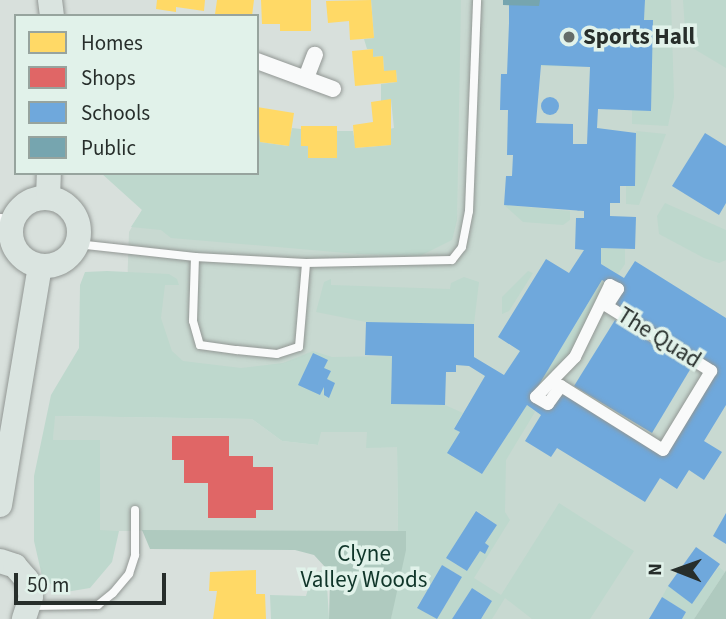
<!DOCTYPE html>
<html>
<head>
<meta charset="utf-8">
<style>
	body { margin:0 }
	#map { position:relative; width:726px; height:619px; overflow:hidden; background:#d8e0dc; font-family:"Source Sans 3",sans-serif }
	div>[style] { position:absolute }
	.built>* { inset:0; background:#c8d9d1 }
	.green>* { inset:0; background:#bed8cd }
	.forest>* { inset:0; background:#afcabf }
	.homes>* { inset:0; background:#ffd966 }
	.shops>* { inset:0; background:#e06666 }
	.schools>* { inset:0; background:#6fa8dc }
	.round { border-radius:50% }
	.public>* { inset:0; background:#76a5af }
	.roads { filter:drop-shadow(0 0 2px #929794) drop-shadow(0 0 2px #929794) }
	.service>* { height:8px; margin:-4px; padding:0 4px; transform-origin:4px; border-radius:4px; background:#f9fafa }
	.pedestrian>* { height:12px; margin:-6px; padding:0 6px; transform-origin:6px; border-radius:6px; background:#f9fafa }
	.minor>* { height:16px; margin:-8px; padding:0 8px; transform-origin:8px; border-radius:8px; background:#f9fafa }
	.primary>* { height:24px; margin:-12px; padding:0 12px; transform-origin:12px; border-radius:12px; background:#dae4e0 }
	.primary>.ring { margin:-12px; padding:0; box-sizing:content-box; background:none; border:24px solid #dae4e0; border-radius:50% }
	.dots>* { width:19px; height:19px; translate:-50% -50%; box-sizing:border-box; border:4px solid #e1f2ea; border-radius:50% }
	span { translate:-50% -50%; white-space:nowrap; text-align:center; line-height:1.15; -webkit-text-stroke:7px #e1f2ea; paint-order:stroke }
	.poi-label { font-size:23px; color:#272e2b; font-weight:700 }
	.left { translate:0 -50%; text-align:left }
	.street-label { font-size:23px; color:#272e2b }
	.park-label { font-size:23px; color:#0f3529 }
	.legend { position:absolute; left:14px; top:14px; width:245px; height:161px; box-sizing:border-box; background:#e1f2ea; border:2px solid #97a49e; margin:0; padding:9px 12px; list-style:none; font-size:21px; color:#272e2b }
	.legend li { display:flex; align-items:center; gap:14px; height:35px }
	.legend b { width:35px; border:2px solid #97a49e }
	.north { position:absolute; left:642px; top:535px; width:70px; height:70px; -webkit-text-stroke:5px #e1f2ea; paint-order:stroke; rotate:271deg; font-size:19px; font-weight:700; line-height:28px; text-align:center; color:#272e2b }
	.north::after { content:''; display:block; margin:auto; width:24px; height:32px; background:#272e2b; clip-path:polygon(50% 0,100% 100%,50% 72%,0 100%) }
	.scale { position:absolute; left:14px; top:573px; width:152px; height:32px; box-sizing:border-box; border:4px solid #272e2b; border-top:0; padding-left:9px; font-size:21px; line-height:24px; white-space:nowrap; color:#272e2b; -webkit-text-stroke:5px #e1f2ea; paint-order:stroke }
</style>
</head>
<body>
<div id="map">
	<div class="built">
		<i style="clip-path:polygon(416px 0,726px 0,726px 570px,694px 619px,391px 619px,406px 550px,406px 440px,376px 420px,123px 407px,129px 232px,142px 210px,403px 202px)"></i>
		<i style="clip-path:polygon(54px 416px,252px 419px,282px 441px,318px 445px,320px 432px,367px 432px,397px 447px,398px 531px,100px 531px,100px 440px,53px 440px)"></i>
	</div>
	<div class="green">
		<i style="clip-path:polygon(371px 0,461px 0,457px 220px,452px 240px,420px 256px,358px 254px,171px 238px,161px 230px,131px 227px,142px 210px,101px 173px,257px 173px,257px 130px,261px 130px,260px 142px,288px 146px,292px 128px,301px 129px,301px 146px,308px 146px,309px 158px,337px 158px,337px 131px,353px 131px,356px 148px,390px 145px,389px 129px,394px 128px,391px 100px,381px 101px,381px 84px,397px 82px,396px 71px,384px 71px,383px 56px,373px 57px,373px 49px,367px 49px,364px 39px,374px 38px)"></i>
		<i style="clip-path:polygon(645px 0,671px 0,674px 97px,668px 126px,632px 124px,632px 110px,598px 109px,590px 67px,537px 66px,630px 20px,644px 20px)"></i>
		<i style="clip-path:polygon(683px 0,726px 0,726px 68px,686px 44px)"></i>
		<i style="clip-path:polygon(636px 131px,666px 134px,639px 205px,626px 204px,626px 186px,635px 186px)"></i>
		<i style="clip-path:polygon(665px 203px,726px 230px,726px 260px,719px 263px,704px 258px,659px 234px,657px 216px)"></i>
		<i style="clip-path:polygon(504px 205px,570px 211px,570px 220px,563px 225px,523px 222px)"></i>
		<i style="clip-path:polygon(601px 248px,625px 249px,625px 264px,618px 274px,601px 264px)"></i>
		<i style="clip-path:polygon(evenodd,107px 271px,169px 274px,177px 279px,179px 285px,165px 285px,161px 318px,172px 351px,183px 361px,241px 368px,283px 363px,313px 351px,332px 357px,392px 356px,391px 404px,445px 405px,463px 413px,454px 428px,460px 432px,448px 453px,482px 474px,527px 405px,535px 412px,506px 460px,505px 512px,510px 520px,474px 578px,501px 595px,559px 503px,634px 551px,590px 619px,532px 619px,505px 598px,492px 619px,481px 619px,492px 601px,472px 588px,452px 619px,391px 619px,406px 531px,398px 531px,397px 447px,366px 448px,367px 432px,321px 432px,318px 445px,282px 441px,252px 419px,55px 416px,53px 440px,100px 440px,100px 530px,119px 531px,112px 562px,90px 588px,66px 592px,53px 586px,42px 576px,34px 541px,34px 476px,51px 395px,79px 348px,80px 285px,85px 272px,107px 271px,476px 510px,497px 525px,467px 571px,448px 559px,476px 510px,107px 271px,442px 565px,462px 577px,437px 619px,417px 607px,442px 565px)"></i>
		<i style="clip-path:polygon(528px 271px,533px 273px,509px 311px,502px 314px,502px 297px)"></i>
		<i style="clip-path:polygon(464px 277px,479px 282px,474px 324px,366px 322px,316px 312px,324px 282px,331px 279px,331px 285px,450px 289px,451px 283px)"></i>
		<i style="clip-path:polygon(602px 280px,610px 285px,588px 336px,534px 393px)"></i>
		<i style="clip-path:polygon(719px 567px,725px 572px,694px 619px,682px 619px,686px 612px,662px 597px,668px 586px,692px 603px)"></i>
		<i style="clip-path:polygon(326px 568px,329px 619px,271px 619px,270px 595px,306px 596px,312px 575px)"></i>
	</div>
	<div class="forest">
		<i style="clip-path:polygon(142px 530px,406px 531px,406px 550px,391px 619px,329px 619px,330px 580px,326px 568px,314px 555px,295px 550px,150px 549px)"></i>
		<i style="clip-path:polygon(726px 570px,726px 619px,694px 619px,725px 572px)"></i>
	</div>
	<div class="homes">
		<i style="clip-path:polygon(157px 0,205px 0,204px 11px,176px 7px,176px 12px,156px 9px)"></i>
		<i style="clip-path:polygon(217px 0,254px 0,252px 16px,215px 14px)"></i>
		<i style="clip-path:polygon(261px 0,311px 0,311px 31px,280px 31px,280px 24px,262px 24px)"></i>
		<i style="clip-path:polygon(371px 0,374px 38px,350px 40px,349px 21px,328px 23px,326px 1px)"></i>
		<i style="clip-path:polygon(373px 49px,373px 57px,383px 56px,384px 71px,396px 70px,397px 82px,355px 86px,352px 51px)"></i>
		<i style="clip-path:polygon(391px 99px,391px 145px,355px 148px,353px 125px,373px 122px,371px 102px)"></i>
		<i style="clip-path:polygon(257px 107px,294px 113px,289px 146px,260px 142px)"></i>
		<i style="clip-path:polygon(301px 126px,337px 126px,337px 158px,308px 158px,308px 146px,301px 146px)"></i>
		<i style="clip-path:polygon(256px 570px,256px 594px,265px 594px,266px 619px,213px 619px,217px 591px,209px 591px,210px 572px)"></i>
	</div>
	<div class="shops">
		<i style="clip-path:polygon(172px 436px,229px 436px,229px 456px,253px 456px,253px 467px,273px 467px,273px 510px,256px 510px,256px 518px,208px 518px,208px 483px,184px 483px,184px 460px,172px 460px)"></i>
	</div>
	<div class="schools">
		<i style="clip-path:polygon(evenodd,503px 0,645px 0,644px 20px,653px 20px,651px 111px,598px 109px,597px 128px,636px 133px,635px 186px,620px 186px,620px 203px,610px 203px,610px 216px,636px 217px,635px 249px,601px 248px,601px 264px,624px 278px,635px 261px,726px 318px,726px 405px,704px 441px,722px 452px,704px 480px,689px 470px,677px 489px,660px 478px,645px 502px,557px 448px,551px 457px,525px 441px,541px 415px,527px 405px,482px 474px,447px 453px,460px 432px,454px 429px,485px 376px,469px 366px,456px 365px,456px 372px,446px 372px,445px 405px,391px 404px,392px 356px,365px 355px,366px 322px,474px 324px,474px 357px,504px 375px,520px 351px,498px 337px,546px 259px,569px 273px,584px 250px,575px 249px,576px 218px,584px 218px,584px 211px,504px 205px,506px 176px,512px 176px,513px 155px,507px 155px,508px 110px,500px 110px,501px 74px,507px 74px,509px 23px,509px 5px,503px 5px,503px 0,541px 65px,590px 67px,587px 144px,573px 144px,573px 124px,536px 123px,541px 65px,503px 0,602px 280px,618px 289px,607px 306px,711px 371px,663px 450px,561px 386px,548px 404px,534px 393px,602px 280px)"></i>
		<i class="round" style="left:541px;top:97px;width:18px;height:18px"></i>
		<i style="clip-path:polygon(705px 133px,726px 146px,726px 203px,719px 215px,672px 186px)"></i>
		<i style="clip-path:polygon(615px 320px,691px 368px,652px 433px,574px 386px)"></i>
		<i style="clip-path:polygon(313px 353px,328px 360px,324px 368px,331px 371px,327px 379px,335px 383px,329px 398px,324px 395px,324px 387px,320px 395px,298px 385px)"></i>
		<i style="clip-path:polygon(476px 511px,497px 525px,485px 543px,489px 546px,485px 554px,480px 551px,467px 571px,446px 558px)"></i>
		<i style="clip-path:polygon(726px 513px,726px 544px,713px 536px)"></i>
		<i style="clip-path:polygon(696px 547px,720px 564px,692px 604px,668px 586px)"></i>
		<i style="clip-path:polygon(442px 565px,462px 577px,437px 619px,417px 608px)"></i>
		<i style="clip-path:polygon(472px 588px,492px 601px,484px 614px,481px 619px,452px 619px)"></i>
		<i style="clip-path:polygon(662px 597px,686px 612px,682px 619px,649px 619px)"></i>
	</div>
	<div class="public">
		<i style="clip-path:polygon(503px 0,540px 0,539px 6px,503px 5px)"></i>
	</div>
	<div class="roads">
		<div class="service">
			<i style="left:77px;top:244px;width:119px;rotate:6.3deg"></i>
			<i style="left:195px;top:257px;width:64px;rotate:91.8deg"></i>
			<i style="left:193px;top:321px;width:25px;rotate:74deg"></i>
			<i style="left:200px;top:345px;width:37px;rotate:8deg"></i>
			<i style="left:237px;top:350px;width:40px;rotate:5.7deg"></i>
			<i style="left:277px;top:354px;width:23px;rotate:-18deg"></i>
			<i style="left:299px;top:347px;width:84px;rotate:-85.2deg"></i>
			<i style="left:195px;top:257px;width:111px;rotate:3.1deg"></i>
			<i style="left:306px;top:263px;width:146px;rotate:-1.2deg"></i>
			<i style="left:452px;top:260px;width:16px;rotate:-52deg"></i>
			<i style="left:462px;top:247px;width:37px;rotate:-79deg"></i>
			<i style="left:469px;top:211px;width:211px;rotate:-87.8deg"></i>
			<i style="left:30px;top:606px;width:68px;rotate:-0.8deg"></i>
			<i style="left:98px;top:605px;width:19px;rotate:-39deg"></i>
			<i style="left:113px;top:593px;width:25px;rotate:-50deg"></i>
			<i style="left:129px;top:574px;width:20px;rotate:-72deg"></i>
			<i style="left:135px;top:555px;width:45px;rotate:-90deg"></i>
		</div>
		<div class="pedestrian">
			<i style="left:610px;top:285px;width:9px;rotate:27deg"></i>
			<i style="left:618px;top:289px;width:20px;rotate:123deg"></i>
			<i style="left:607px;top:306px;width:123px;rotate:32deg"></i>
			<i style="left:711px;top:371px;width:92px;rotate:121.3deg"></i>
			<i style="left:663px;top:450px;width:120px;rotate:-147.9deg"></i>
			<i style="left:561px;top:386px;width:22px;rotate:126deg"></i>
			<i style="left:548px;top:404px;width:14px;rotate:-150deg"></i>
			<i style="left:536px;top:397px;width:56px;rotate:-45.7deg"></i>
			<i style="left:575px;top:357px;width:80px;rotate:-64.1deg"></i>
		</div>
		<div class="minor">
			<i style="left:257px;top:61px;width:81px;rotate:20.2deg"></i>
			<i style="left:306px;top:78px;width:25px;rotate:-69deg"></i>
			<i style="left:0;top:222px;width:11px;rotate:10deg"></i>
		</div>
		<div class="primary">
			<i style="left:50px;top:0;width:16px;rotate:83deg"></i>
			<i class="ring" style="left:11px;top:198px;width:44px;height:44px"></i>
			<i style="left:48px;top:198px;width:25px;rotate:-88deg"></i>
			<i style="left:0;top:505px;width:242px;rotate:-80.5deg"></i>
			<i style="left:0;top:561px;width:16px;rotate:18deg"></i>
			<i style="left:15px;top:566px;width:18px;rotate:49deg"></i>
			<i style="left:27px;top:580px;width:17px;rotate:77deg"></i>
			<i style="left:31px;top:597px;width:23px;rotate:108deg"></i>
		</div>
	</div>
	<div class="dots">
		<i style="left:569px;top:37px;background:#656c69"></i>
	</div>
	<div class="poi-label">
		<span class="left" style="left:583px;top:37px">Sports Hall</span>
	</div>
	<div class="street-label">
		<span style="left:659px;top:338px;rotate:32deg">The Quad</span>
	</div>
	<div class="park-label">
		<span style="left:364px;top:567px">Clyne<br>Valley Woods</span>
	</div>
	<ul class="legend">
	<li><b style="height:19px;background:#ffd966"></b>Homes</li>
	<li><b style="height:19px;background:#e06666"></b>Shops</li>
	<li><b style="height:19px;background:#6fa8dc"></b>Schools</li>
	<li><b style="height:19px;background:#76a5af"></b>Public</li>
	</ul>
	<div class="north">N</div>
	<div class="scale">50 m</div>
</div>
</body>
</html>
